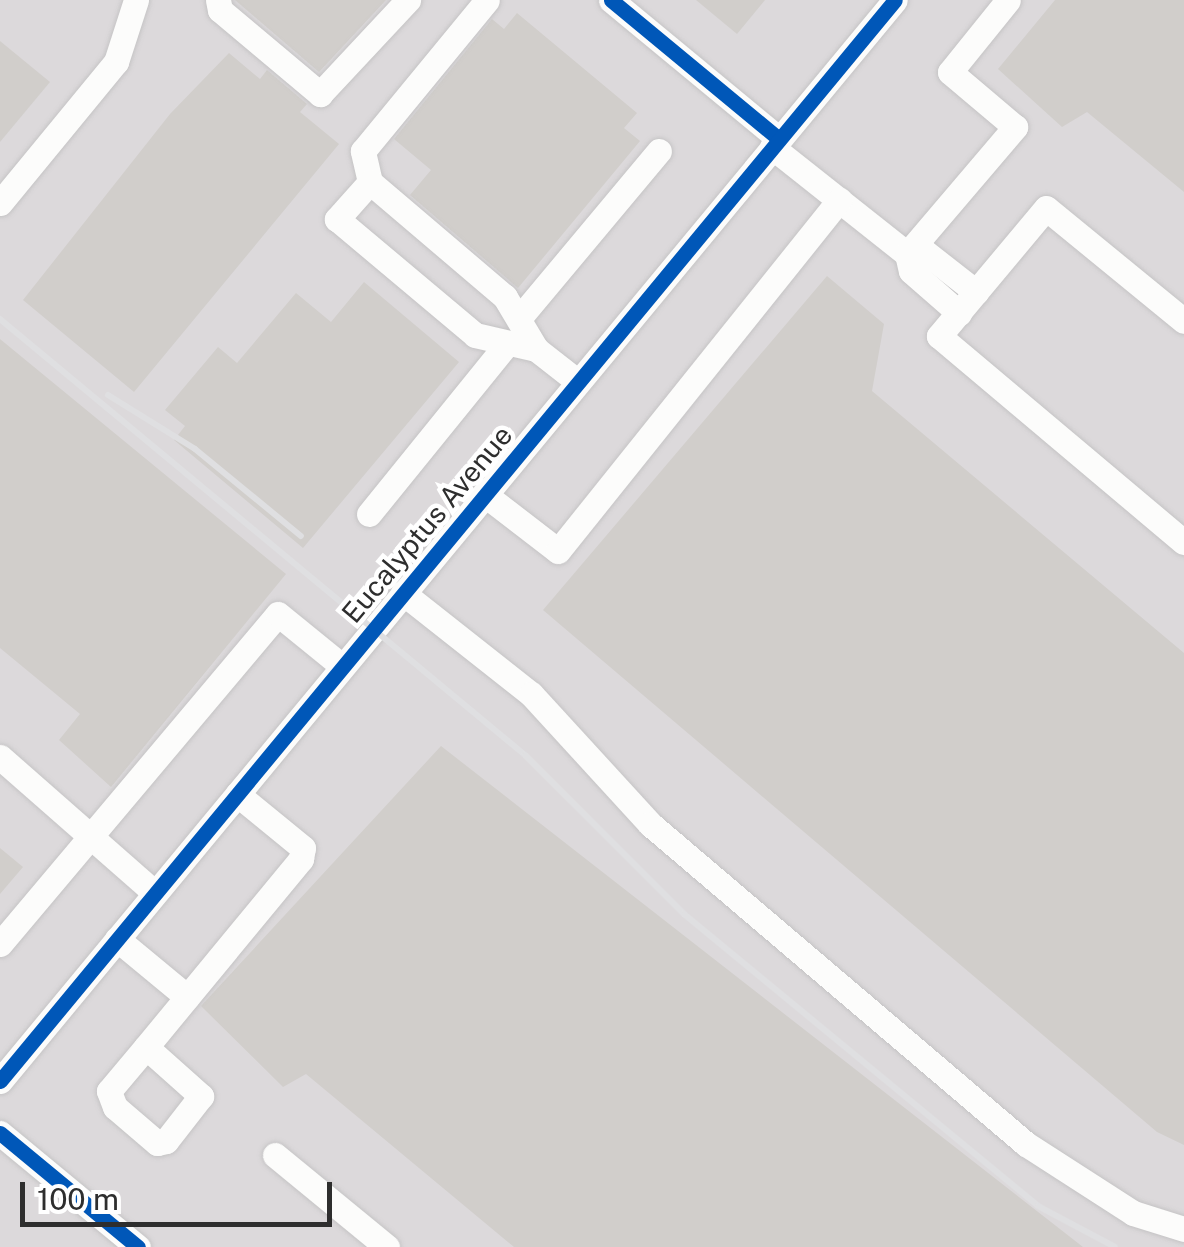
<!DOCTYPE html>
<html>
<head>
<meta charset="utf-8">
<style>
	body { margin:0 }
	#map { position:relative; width:1184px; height:1247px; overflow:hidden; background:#ece8e4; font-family:"Public Sans",sans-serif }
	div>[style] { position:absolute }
	.industrial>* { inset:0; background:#dcd9db }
	.building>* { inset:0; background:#d1cecb }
	.roads { filter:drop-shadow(0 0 2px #c5c4c5) drop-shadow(0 0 2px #c5c4c5) }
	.minor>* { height:25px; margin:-12.5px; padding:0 12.5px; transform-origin:12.5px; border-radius:12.5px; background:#fcfcfb }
	.rail>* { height:6px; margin:-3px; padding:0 3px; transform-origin:3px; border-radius:3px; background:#dfdfe1 }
	.cycleway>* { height:15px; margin:-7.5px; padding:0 7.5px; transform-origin:7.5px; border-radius:7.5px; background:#0057b8 }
	span { translate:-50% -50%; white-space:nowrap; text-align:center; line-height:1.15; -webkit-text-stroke:9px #fff; paint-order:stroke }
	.street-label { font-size:28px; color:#2e2e2e }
	.scale { position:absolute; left:20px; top:1182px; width:312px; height:45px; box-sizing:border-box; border:5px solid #2e2e2e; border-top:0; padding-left:12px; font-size:30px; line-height:35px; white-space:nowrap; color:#2e2e2e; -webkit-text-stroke:8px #fff; paint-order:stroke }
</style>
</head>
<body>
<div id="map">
	<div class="industrial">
		<i style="clip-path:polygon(0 0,1184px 0,1184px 1247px,0 1247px)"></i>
	</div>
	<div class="building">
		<i style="clip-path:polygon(235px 0,386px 0,319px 72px)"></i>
		<i style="clip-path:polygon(696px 0,765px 0,737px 34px)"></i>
		<i style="clip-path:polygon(1055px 0,1184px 0,1184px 192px,1087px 112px,1062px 127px,998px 69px)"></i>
		<i style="clip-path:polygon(517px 13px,637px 113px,624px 128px,640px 141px,518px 288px,410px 195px,431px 170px,394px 139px,492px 19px,504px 29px)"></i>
		<i style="clip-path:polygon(0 41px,50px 82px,0 142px)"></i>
		<i style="clip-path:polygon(229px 53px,260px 79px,267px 70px,307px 104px,300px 112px,339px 144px,134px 392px,23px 300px,170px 114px)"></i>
		<i style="clip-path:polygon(827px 276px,884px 324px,872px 391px,1184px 653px,1184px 1145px,1157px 1132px,543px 610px)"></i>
		<i style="clip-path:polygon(364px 282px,459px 362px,303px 548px,174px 440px,185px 426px,165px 410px,218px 347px,237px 363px,296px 293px,331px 322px)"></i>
		<i style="clip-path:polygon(0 339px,286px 574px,111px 787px,59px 740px,80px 714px,0 648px)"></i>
		<i style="clip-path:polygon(441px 746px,1083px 1247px,514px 1247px,306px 1074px,283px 1087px,201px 1006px)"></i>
		<i style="clip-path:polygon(0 848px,23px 867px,0 894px)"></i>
	</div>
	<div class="roads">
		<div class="minor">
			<i style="left:218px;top:0;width:10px;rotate:79deg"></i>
			<i style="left:220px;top:10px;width:131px;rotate:40deg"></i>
			<i style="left:320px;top:94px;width:129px;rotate:-46.9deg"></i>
			<i style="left:611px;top:0;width:218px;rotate:39.6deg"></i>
			<i style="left:772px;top:147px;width:172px;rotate:38.4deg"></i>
			<i style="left:907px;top:254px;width:17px;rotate:77deg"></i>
			<i style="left:911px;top:271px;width:64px;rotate:41.2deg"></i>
			<i style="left:370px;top:182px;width:32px;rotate:-103deg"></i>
			<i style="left:363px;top:151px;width:195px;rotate:-50.6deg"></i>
			<i style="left:0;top:203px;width:183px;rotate:-50.6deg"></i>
			<i style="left:116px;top:62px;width:65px;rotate:-72.1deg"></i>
			<i style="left:907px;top:254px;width:167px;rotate:-49.6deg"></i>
			<i style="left:1015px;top:127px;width:85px;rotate:-139.8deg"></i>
			<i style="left:950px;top:72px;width:92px;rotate:-51.1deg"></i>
			<i style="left:907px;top:254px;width:18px;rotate:-6deg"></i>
			<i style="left:925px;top:252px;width:65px;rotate:38.1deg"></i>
			<i style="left:521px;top:316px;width:215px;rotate:-50.1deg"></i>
			<i style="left:1184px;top:321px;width:178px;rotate:-140.7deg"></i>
			<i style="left:1046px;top:208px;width:167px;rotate:129.9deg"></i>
			<i style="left:939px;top:336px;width:320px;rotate:40.1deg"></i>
			<i style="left:536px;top:349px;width:61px;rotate:-120.8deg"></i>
			<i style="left:505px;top:297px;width:177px;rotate:-139.6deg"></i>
			<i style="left:370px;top:182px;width:50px;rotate:131.7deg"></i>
			<i style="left:337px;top:219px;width:180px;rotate:40deg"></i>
			<i style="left:475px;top:335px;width:63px;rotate:12.9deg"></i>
			<i style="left:536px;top:349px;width:52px;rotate:38deg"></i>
			<i style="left:484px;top:494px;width:93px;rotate:37.6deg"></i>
			<i style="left:558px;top:551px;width:450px;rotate:-51.3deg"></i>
			<i style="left:369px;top:514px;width:218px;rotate:-51deg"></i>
			<i style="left:403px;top:593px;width:163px;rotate:38.3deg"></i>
			<i style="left:531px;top:694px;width:176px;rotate:47.5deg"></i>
			<i style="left:650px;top:824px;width:494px;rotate:40.4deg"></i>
			<i style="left:1026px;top:1144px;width:127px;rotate:32.8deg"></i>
			<i style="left:1133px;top:1213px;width:53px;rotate:17.4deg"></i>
			<i style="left:0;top:757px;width:206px;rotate:41.3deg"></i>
			<i style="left:117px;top:939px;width:91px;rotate:39.6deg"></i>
			<i style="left:0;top:944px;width:431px;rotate:-49.9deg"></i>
			<i style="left:278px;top:614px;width:82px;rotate:39.1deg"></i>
			<i style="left:146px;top:1047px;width:74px;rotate:41.7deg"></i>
			<i style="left:201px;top:1096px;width:57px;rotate:127.9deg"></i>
			<i style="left:166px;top:1141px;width:9px;rotate:167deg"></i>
			<i style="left:157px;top:1143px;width:55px;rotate:-139.4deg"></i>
			<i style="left:115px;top:1107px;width:17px;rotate:-111deg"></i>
			<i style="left:109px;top:1091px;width:57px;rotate:-49.9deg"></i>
			<i style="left:146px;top:1047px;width:244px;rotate:-50.5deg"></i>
			<i style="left:301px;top:859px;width:11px;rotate:-80deg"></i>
			<i style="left:303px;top:848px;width:85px;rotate:-140.7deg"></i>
			<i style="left:0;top:1081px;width:1403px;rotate:-50.38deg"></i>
			<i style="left:0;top:1133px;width:179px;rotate:39.6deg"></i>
			<i style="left:275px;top:1155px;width:145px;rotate:39.4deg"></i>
		</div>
	</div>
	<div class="rail">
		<i style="left:0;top:319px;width:682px;rotate:39.71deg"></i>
		<i style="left:525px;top:755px;width:225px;rotate:45deg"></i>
		<i style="left:684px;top:914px;width:459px;rotate:39.5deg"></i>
		<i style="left:1038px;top:1206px;width:87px;rotate:28deg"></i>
		<i style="left:108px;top:395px;width:102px;rotate:31.8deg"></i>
		<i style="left:195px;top:449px;width:137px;rotate:39.4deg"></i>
	</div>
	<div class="cycleway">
		<i style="left:611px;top:0;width:218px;rotate:39.6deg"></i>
		<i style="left:0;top:1081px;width:1403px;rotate:-50.38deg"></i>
		<i style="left:0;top:1133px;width:179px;rotate:39.6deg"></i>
	</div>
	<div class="street-label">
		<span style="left:427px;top:524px;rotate:-50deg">Eucalyptus Avenue</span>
	</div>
	<div class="scale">100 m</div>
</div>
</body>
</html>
